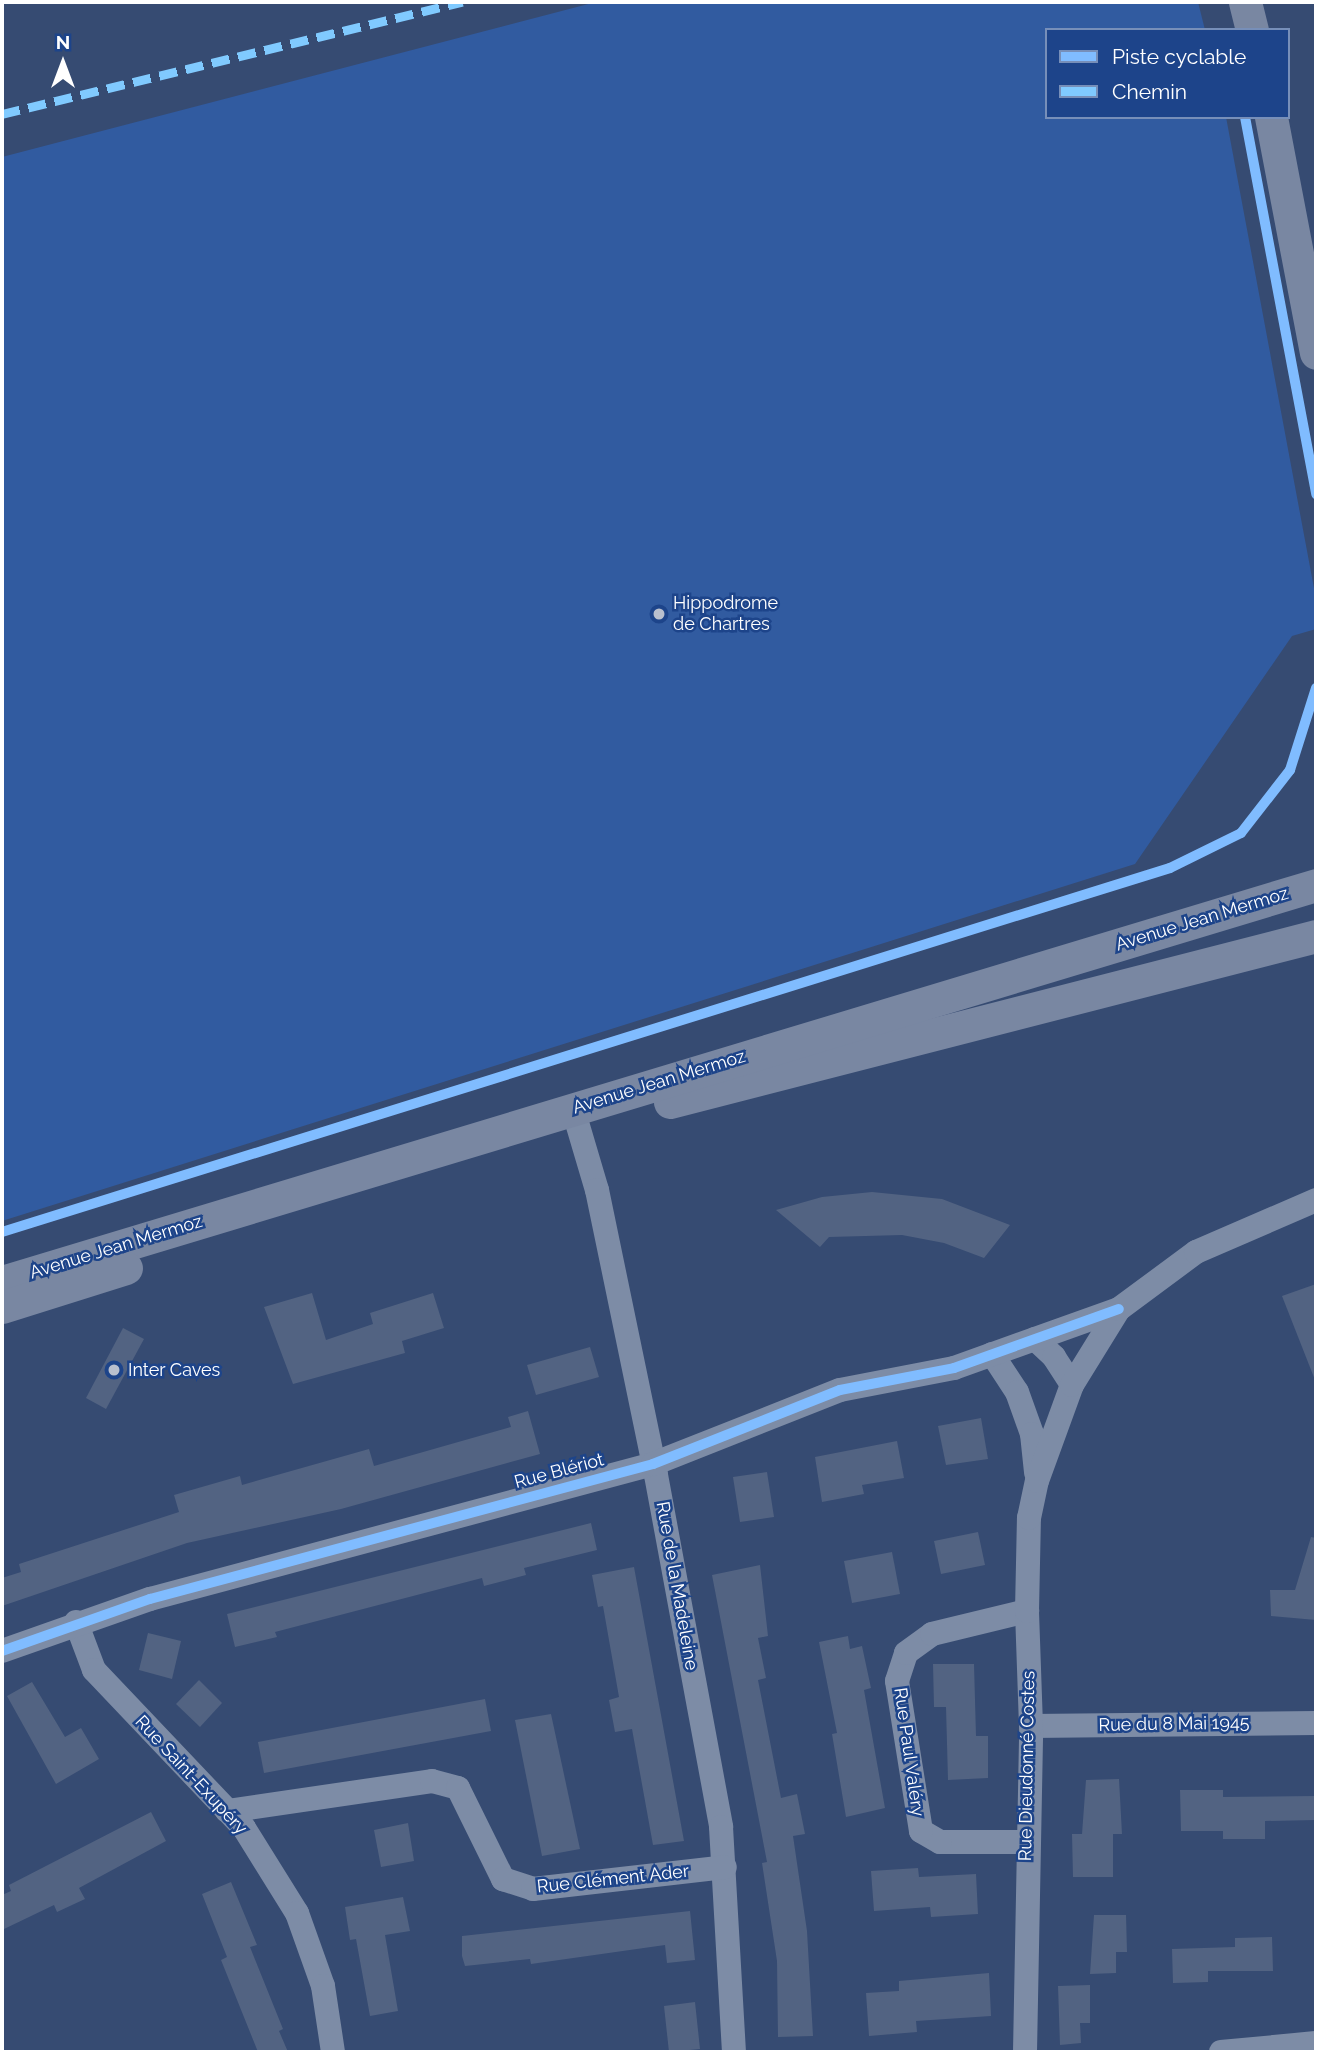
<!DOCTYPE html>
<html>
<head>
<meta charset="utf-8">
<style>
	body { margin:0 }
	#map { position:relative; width:1318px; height:2054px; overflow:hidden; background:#364b72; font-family:Raleway,sans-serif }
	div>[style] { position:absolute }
	.green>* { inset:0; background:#315ba0 }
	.building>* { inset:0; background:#526382 }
	.street>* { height:24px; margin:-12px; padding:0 12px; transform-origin:12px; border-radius:12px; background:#7d8ca6 }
	.secondary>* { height:33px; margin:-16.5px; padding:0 16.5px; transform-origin:16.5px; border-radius:16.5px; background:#7987a2 }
	.quiet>* { height:9px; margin-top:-4.5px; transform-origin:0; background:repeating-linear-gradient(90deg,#80caff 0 18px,transparent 0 27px) }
	.cycleway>* { height:10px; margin:-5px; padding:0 5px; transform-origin:5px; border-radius:5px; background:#80bcff }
	.dots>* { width:19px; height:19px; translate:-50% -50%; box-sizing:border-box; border:4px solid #1d448a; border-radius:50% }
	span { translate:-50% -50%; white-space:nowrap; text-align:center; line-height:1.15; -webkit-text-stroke:5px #1d448a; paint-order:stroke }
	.poi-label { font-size:18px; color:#fff }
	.left { translate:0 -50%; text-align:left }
	.street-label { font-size:18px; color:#fff }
	.frame { position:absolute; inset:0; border:4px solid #fff; pointer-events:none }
	.legend { position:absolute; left:1045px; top:28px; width:245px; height:91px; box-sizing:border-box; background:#1d448a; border:2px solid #778fb9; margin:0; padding:9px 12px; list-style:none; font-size:21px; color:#fff }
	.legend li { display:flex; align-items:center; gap:14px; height:35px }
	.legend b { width:35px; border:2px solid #778fb9 }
	.north { position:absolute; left:28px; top:28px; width:70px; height:70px; -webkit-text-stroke:5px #1d448a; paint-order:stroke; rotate:0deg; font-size:19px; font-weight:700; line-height:28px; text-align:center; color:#fff }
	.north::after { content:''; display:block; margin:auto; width:24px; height:32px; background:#fff; clip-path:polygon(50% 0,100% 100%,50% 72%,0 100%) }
</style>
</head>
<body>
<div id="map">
	<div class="green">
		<i style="clip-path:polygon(596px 2px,1198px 2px,1205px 30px,1047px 30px,1047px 117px,1226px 117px,1316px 599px,1316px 629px,1292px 636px,1135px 864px,2px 1221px,2px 157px)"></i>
	</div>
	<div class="building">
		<i style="clip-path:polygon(872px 1192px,942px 1199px,1010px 1225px,984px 1258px,944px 1243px,902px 1235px,829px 1237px,820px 1247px,776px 1210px,822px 1197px)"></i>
		<i style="clip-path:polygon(1316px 1284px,1316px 1380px,1315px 1380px,1282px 1296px)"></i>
		<i style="clip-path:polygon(312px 1293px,326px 1340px,373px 1324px,370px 1313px,433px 1293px,444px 1328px,402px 1341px,405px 1353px,293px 1384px,264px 1307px)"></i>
		<i style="clip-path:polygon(123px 1328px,144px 1339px,106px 1409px,86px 1398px)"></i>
		<i style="clip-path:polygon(590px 1347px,599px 1377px,536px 1395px,527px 1365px)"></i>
		<i style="clip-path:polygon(528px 1411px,540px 1454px,341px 1509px,187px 1543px,2px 1606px,2px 1578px,21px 1572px,19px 1564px,179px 1512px,174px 1495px,240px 1476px,242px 1485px,369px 1449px,374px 1466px,511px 1427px,508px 1417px)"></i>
		<i style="clip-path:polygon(981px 1418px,988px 1459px,946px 1465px,938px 1426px)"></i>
		<i style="clip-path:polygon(897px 1441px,904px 1478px,862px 1485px,864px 1494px,822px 1502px,815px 1457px)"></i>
		<i style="clip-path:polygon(767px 1472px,774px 1517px,740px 1522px,733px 1477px)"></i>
		<i style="clip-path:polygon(591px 1523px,597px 1550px,524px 1568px,526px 1575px,484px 1586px,482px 1578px,275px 1632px,277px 1637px,235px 1647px,227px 1614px)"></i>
		<i style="clip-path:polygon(978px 1532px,985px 1565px,941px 1574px,934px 1541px)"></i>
		<i style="clip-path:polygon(1311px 1537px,1316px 1538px,1316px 1620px,1271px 1616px,1270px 1590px,1295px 1590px)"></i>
		<i style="clip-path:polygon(892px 1552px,900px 1594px,852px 1603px,844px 1561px)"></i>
		<i style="clip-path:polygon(760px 1565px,768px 1636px,758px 1638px,766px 1678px,758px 1680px,781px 1798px,797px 1794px,805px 1834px,793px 1836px,807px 1931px,813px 2036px,778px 2037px,777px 1961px,762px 1863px,767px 1862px,712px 1575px)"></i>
		<i style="clip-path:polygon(634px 1567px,684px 1841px,653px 1845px,632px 1729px,615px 1732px,609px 1700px,619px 1697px,603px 1606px,598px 1607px,592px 1575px)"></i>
		<i style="clip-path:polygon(148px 1633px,181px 1641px,172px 1679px,139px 1670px)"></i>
		<i style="clip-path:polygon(848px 1636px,850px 1649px,862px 1646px,871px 1688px,864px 1690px,885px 1808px,846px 1817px,832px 1734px,837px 1733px,819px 1642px)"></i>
		<i style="clip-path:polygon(933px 1664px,974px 1664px,976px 1736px,988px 1736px,988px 1778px,948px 1780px,946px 1707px,934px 1707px)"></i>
		<i style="clip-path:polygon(199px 1680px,222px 1703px,200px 1727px,176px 1704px)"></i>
		<i style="clip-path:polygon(32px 1682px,65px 1737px,81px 1728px,99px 1759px,56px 1784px,7px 1696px)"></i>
		<i style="clip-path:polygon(485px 1699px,491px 1731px,264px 1773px,258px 1742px)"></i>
		<i style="clip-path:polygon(551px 1714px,580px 1849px,542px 1856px,515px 1720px)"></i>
		<i style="clip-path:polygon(1119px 1779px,1122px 1834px,1113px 1834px,1113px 1877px,1073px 1877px,1072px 1834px,1082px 1834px,1086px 1780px)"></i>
		<i style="clip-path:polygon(1180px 1790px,1223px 1790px,1223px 1797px,1316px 1796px,1316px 1820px,1265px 1821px,1265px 1839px,1223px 1839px,1223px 1831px,1181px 1831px)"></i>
		<i style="clip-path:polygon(151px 1812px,166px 1841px,79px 1888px,85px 1899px,57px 1912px,54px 1905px,2px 1930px,2px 1895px,11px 1891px,9px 1885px)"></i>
		<i style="clip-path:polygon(408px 1823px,414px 1861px,381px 1867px,374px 1830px)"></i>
		<i style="clip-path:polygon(918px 1868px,919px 1877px,976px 1874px,978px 1914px,931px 1917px,930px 1907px,874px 1911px,871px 1871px)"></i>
		<i style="clip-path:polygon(231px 1882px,257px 1945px,250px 1947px,283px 2029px,279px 2031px,288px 2052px,258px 2052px,221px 1960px,227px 1957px,202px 1894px)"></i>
		<i style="clip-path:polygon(403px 1897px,410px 1931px,385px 1935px,398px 2011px,370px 2016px,356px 1939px,350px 1940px,345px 1907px)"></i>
		<i style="clip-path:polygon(690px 1911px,695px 1960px,667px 1963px,665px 1945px,531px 1964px,530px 1959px,465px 1966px,462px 1956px,462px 1936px)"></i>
		<i style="clip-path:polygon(1094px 1915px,1126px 1915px,1127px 1952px,1116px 1952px,1116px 1973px,1090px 1974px)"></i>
		<i style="clip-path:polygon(1272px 1937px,1273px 1971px,1208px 1971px,1208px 1982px,1173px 1983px,1172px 1949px,1235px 1947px,1235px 1938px)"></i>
		<i style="clip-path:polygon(989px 1973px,991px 2016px,916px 2021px,917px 2032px,869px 2036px,866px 1993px,899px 1991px,899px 1981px)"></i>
		<i style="clip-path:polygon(1090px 1985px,1090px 2023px,1080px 2023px,1081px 2043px,1060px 2045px,1058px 1986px)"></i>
		<i style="clip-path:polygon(695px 2002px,700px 2049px,669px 2052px,664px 2006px)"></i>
	</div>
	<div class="street">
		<i style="left:578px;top:1126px;width:67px;rotate:73.5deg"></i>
		<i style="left:597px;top:1190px;width:291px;rotate:78.3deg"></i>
		<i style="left:656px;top:1475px;width:358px;rotate:79.5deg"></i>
		<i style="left:721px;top:1827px;width:225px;rotate:86.7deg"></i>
		<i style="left:1035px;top:1339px;width:26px;rotate:43deg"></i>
		<i style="left:1054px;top:1357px;width:33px;rotate:57deg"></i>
		<i style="left:992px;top:1354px;width:45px;rotate:56.7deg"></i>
		<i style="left:1017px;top:1392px;width:45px;rotate:70.3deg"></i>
		<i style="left:1032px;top:1434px;width:39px;rotate:84deg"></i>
		<i style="left:76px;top:1622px;width:51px;rotate:69.4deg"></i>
		<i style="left:94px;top:1670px;width:218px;rotate:46.5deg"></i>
		<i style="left:244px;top:1828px;width:100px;rotate:58.1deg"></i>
		<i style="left:297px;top:1913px;width:77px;rotate:70.4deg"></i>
		<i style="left:323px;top:1986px;width:67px;rotate:81.4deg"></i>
		<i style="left:2px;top:1651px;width:157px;rotate:-19.4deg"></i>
		<i style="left:150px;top:1599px;width:521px;rotate:-15.02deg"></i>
		<i style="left:653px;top:1464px;width:201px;rotate:-21.6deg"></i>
		<i style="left:840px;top:1390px;width:116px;rotate:-10.9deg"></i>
		<i style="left:954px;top:1368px;width:175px;rotate:-19.7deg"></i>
		<i style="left:1031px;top:1726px;width:285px;rotate:-0.6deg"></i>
		<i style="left:227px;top:1811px;width:207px;rotate:-8.3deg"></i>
		<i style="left:432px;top:1781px;width:27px;rotate:15deg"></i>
		<i style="left:458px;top:1788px;width:102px;rotate:63.7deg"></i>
		<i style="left:503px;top:1879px;width:32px;rotate:18deg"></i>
		<i style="left:533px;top:1889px;width:193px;rotate:-6.5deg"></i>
		<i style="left:1026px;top:1842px;width:86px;rotate:180deg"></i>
		<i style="left:940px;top:1842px;width:22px;rotate:-150deg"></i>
		<i style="left:921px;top:1831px;width:152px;rotate:-99.1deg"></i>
		<i style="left:897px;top:1681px;width:29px;rotate:-72deg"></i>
		<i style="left:906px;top:1653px;width:32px;rotate:-36deg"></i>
		<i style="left:932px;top:1634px;width:98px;rotate:-13.6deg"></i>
		<i style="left:1025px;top:2052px;width:326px;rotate:-88.9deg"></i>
		<i style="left:1031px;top:1726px;width:115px;rotate:-92deg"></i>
		<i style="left:1027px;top:1611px;width:93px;rotate:-88.8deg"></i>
		<i style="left:1029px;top:1518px;width:38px;rotate:-78deg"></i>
		<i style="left:1037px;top:1481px;width:102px;rotate:-70deg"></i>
		<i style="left:1072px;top:1385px;width:89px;rotate:-58.3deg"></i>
		<i style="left:1119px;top:1309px;width:96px;rotate:-36.5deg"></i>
		<i style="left:1196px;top:1252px;width:131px;rotate:-23.4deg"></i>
		<i style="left:1221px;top:2052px;width:95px;rotate:-5.4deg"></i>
	</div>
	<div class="secondary">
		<i style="left:1245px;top:2px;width:29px;rotate:76deg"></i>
		<i style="left:1271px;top:117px;width:240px;rotate:79.2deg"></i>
		<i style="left:670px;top:1102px;width:667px;rotate:-14.41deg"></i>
		<i style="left:2px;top:1282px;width:1373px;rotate:-16.81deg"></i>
		<i style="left:2px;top:1307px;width:130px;rotate:-17.5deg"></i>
	</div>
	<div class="quiet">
		<i style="left:2px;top:114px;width:474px;rotate:-13.7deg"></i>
	</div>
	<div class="cycleway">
		<i style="left:1245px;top:117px;width:384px;rotate:79.3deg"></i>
		<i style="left:2px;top:1232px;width:1223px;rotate:-17.31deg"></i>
		<i style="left:1170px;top:868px;width:79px;rotate:-26.2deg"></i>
		<i style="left:1241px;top:833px;width:80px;rotate:-52.1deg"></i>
		<i style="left:1290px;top:770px;width:86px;rotate:-72.4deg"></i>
		<i style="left:2px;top:1651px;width:157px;rotate:-19.4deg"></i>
		<i style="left:150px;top:1599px;width:521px;rotate:-15.02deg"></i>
		<i style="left:653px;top:1464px;width:201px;rotate:-21.6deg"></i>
		<i style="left:840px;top:1390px;width:116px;rotate:-10.9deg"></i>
		<i style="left:954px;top:1368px;width:175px;rotate:-19.7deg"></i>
	</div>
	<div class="dots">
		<i style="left:659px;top:614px;background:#b9c0ce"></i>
		<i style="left:114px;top:1370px;background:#b9c0ce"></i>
	</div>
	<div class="poi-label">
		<span class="left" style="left:673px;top:614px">Hippodrome<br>de Chartres</span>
		<span class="left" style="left:128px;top:1370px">Inter Caves</span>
	</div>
	<div class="street-label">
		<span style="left:1202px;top:919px;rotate:-17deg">Avenue Jean Mermoz</span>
		<span style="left:659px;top:1082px;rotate:-17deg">Avenue Jean Mermoz</span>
		<span style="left:116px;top:1247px;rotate:-17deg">Avenue Jean Mermoz</span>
		<span style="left:559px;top:1471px;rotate:-15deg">Rue Blériot</span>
		<span style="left:677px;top:1586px;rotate:80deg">Rue de la Madeleine</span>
		<span style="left:1174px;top:1724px;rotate:-1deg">Rue du 8 Mai 1945</span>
		<span style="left:909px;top:1752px;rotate:82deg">Rue Paul Valéry</span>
		<span style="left:1027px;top:1766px;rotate:-89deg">Rue Dieudonné Costes</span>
		<span style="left:191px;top:1775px;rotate:47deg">Rue Saint-Exupéry</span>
		<span style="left:613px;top:1879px;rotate:-6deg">Rue Clément Ader</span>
	</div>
	<div class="frame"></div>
	<ul class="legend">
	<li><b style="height:9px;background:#80bcff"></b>Piste cyclable</li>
	<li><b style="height:9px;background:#80caff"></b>Chemin</li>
	</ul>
	<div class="north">N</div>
</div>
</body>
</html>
